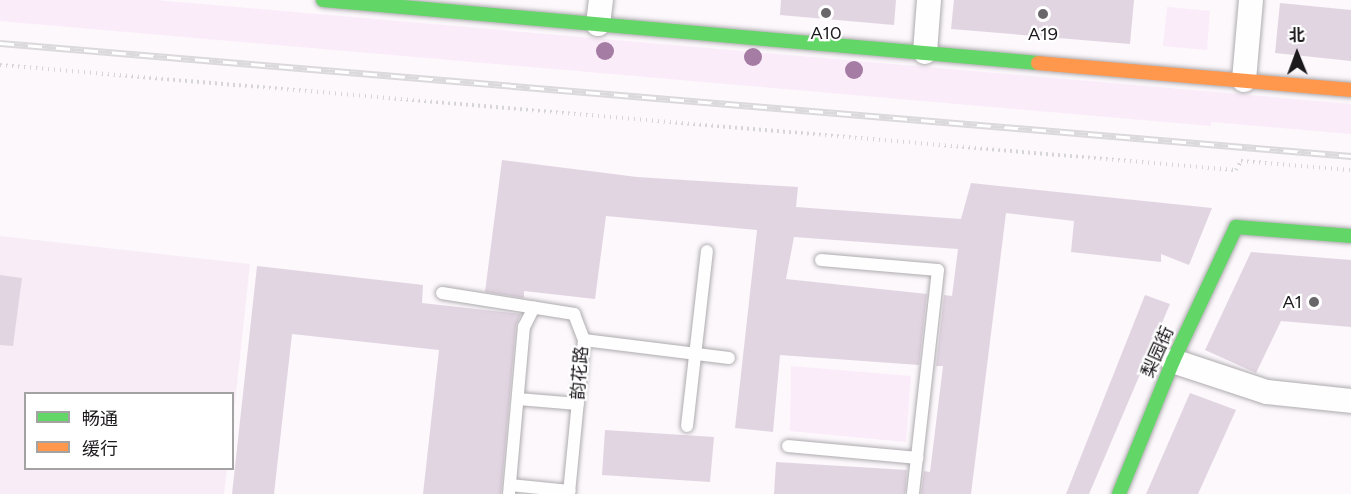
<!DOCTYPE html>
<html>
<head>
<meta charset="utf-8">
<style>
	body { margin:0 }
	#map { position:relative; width:1351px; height:494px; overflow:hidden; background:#fcf8fc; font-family:Figtree,"Noto Sans SC",sans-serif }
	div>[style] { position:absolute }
	.built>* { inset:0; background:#f8edf7 }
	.green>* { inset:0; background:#fbecfa }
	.building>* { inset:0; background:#e2d5e2 }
	.path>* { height:4px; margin-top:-2px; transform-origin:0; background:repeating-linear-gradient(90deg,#d7d6d7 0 1.5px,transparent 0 6px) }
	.roads { filter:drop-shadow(0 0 2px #aeabae) drop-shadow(0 0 2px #aeabae) }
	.lane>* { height:12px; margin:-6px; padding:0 6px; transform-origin:6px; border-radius:6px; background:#fffeff }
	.street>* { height:24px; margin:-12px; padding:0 12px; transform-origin:12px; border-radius:12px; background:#fffeff }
	.fast>* { height:14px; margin:-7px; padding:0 7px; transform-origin:7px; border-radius:7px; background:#63d668 }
	.slow>* { height:14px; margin:-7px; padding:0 7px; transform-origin:7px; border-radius:7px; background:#ff974d }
	.rail>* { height:7px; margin-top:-3.5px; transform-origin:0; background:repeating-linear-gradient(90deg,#fff 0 14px,#dbd9db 0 28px); box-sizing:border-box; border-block:2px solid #dbd9db }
	.trees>* { width:18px; height:18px; margin:-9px; border-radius:50%; background:#a57ca3 }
	.dots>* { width:16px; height:16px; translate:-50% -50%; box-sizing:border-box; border:3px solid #fff; border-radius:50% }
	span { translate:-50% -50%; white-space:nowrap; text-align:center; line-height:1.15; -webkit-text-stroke:4.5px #fff; paint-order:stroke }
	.poi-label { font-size:18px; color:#1c191c }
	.right { translate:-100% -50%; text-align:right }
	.street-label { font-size:18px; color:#1c191c }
	.legend { position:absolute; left:24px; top:392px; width:210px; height:78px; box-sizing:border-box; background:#fff; border:2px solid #a4a3a4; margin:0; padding:8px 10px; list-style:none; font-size:18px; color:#1c191c }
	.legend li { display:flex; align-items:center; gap:12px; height:30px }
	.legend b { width:30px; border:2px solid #a4a3a4 }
	.north { position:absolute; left:1267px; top:24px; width:60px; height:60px; -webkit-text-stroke:4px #fff; paint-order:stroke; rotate:359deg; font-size:16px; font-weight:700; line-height:24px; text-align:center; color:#1c191c }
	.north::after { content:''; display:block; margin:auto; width:21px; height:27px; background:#1c191c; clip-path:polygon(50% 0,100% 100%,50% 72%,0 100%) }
</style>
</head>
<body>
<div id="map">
	<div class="built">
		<i style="clip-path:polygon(0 236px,250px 264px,233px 421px,232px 394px,26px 394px,26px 468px,227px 469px,224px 494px,0 494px)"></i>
	</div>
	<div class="green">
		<i style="clip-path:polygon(0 0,156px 0,1351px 104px,1351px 134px,1211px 122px,1211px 126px,0 21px)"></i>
		<i style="clip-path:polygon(1167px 7px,1210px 11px,1207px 50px,1163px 46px)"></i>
		<i style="clip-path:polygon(791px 366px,911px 376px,906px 442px,790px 431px)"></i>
	</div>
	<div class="building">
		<i style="clip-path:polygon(781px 0,896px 0,894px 25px,780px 15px)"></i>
		<i style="clip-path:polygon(954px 0,1134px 0,1130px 44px,951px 29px)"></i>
		<i style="clip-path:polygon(1280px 3px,1351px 10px,1351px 61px,1275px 53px)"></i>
		<i style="clip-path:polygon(502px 160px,637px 177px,798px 187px,796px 207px,961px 219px,971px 183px,1212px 208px,1189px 265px,1161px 254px,1161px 262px,1071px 252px,1074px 221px,1006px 213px,971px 494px,921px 494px,924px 471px,930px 472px,943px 366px,936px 366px,944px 295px,952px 296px,958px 249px,794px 237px,786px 279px,927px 294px,919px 365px,780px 355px,773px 432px,735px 428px,757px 230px,606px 216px,595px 299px,524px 291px,524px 298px,485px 292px)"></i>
		<i style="clip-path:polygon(1251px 252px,1351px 260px,1351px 327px,1281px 321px,1256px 373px,1205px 350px)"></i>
		<i style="clip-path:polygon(257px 266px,423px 285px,422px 303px,521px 314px,516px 326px,501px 494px,423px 494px,439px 350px,292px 334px,274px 494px,232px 494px)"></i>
		<i style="clip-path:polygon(0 275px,22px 278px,13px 346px,0 345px)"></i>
		<i style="clip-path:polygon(1145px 295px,1170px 304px,1089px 494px,1066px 494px)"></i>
		<i style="clip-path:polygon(1190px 393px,1236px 410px,1198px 494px,1146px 494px)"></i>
		<i style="clip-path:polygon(605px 430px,714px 437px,710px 482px,602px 475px)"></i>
		<i style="clip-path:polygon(776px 462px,907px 470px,905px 494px,774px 494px)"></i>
	</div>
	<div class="path">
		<i style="left:0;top:65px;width:1240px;rotate:4.86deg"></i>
		<i style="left:1236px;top:170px;width:10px;rotate:-61deg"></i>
		<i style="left:1241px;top:161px;width:110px;rotate:4.7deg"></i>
	</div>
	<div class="roads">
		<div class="lane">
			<i style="left:821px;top:260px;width:117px;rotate:4.9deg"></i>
			<i style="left:938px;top:270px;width:225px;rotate:96.4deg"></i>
			<i style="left:442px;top:293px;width:134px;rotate:9deg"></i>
			<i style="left:574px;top:314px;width:28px;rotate:69deg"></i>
			<i style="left:584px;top:340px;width:155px;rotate:95.6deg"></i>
			<i style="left:584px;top:340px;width:146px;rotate:7.1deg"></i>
			<i style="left:518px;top:399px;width:60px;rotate:4.8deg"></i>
			<i style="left:687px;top:426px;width:176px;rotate:-83.5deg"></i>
			<i style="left:788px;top:446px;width:130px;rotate:5.3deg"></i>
			<i style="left:510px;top:485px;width:60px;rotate:5.7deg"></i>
			<i style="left:509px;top:494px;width:168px;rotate:-84.9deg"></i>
			<i style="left:524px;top:327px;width:22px;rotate:-63deg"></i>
		</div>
		<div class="street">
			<i style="left:598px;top:24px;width:24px;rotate:-83deg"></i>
			<i style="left:925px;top:52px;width:52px;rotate:-85.6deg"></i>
			<i style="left:1244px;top:80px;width:80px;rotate:-85deg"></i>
			<i style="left:1173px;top:361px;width:99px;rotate:18.3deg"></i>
			<i style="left:1267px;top:392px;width:84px;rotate:6.1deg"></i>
		</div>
		<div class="fast">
			<i style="left:323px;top:0;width:718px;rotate:5.04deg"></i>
			<i style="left:1119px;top:494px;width:144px;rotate:-67.9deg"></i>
			<i style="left:1173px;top:361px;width:148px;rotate:-64.8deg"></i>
			<i style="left:1236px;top:227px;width:115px;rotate:4.5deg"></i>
		</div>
		<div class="slow">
			<i style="left:1038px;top:63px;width:314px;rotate:4.9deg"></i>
		</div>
	</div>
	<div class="rail">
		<i style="left:0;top:43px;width:1356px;rotate:4.78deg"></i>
	</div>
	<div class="trees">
		<i style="left:605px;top:51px"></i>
		<i style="left:753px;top:57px"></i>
		<i style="left:854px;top:70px"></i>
	</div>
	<div class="dots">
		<i style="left:826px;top:13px;background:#6a676a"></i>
		<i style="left:1043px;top:14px;background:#6a676a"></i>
		<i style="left:1314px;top:302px;background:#6a676a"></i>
	</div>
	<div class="poi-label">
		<span style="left:826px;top:33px">A10</span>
		<span style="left:1043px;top:34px">A19</span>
		<span class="right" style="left:1302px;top:302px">A1</span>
	</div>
	<div class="street-label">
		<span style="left:1158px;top:352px;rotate:-66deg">梨园街</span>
		<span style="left:580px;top:373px;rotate:-86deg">韵花路</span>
	</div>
	<ul class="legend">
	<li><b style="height:8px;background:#63d668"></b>畅通</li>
	<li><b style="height:8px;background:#ff974d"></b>缓行</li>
	</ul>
	<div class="north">北</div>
</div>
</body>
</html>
